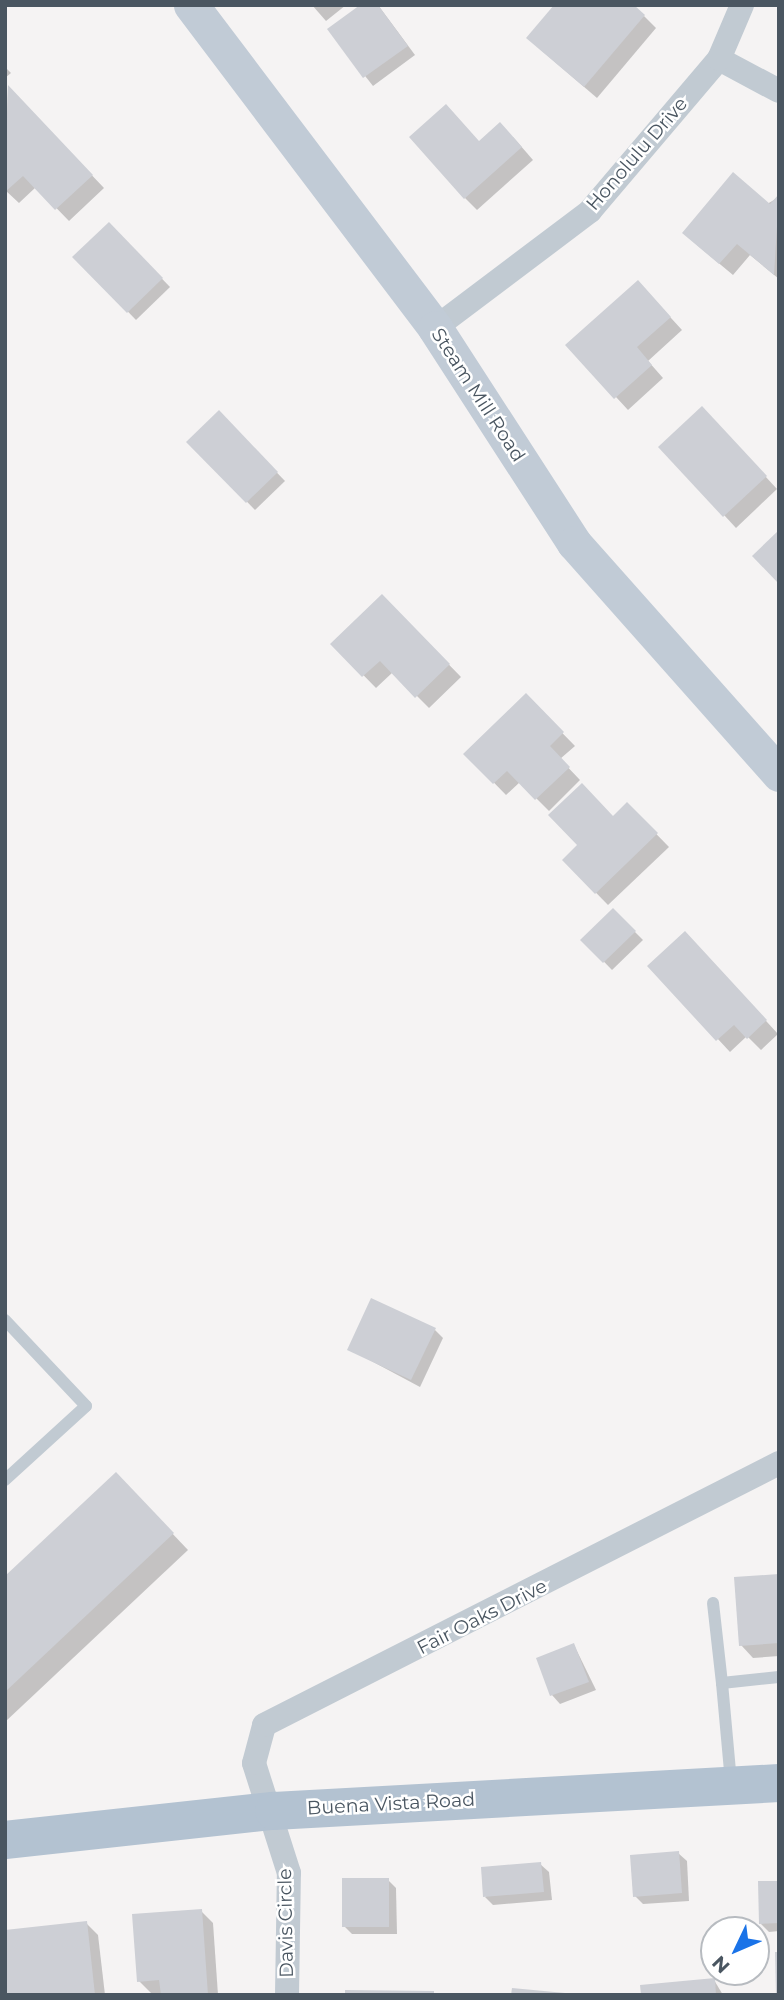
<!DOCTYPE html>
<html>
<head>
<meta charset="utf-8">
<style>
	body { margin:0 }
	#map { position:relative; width:784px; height:2000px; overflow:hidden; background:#f5f3f3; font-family:Montserrat,sans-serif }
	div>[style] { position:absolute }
	.shadow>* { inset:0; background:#0003 }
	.building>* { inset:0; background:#cdcfd5 }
	.lane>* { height:12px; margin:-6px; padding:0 6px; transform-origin:6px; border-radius:6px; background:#c1cad2 }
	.street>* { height:24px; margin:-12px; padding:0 12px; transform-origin:12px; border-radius:12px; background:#c1cad2 }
	.secondary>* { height:35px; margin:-17.5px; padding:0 17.5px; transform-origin:17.5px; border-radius:17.5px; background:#c1cbd6 }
	.primary>* { height:38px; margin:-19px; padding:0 19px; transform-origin:19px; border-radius:19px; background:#b3c2d1 }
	span { translate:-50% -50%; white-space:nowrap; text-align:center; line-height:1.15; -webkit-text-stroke:5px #fff; paint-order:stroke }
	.street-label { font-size:19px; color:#4a5661 }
	.frame { position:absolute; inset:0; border:7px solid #4a5661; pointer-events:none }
	.north { position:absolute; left:700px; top:1916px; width:70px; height:70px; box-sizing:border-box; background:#fff; border:2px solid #b7bbc0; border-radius:50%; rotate:226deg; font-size:19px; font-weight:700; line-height:28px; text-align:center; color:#4a5661 }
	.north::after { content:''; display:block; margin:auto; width:24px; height:32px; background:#1a73e8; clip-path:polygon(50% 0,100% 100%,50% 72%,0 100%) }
</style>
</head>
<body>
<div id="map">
	<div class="shadow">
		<i style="clip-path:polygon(312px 5px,346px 5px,326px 21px)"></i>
		<i style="clip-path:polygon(378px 5px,415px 55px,373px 86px,329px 30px)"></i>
		<i style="clip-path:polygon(644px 16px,656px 28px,597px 98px,541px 50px)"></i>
		<i style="clip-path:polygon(5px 67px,11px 73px,5px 78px)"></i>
		<i style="clip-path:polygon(8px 87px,104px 188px,69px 221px,36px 187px,19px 203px,5px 190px)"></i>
		<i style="clip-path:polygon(513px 137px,533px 160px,477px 210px,465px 198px,480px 143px)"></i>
		<i style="clip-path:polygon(779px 197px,779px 279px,750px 255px,733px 275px,697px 245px)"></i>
		<i style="clip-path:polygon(109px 224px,170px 287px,136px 320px,75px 257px)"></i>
		<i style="clip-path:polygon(650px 295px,682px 330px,648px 361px,663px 378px,628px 410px,568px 345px)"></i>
		<i style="clip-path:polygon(219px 413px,285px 481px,255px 510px,189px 442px)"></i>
		<i style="clip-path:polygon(714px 421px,777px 489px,736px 528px,724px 515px)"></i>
		<i style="clip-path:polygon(382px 596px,461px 677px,429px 708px,393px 672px,376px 688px,333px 644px)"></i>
		<i style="clip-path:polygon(526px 696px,575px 746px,560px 759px,580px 780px,549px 811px,520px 782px,506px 795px,466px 754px)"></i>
		<i style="clip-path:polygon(627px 804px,669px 847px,608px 905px,564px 860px)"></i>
		<i style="clip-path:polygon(613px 910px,643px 940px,612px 970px,583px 940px)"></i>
		<i style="clip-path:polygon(697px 946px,778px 1034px,761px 1050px,747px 1036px,730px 1052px,650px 966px)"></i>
		<i style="clip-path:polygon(435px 1330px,443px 1338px,420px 1387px,349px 1349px)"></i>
		<i style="clip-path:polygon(131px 1490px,188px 1550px,5px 1722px,5px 1578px)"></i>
		<i style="clip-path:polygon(779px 1576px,779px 1656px,753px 1658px,741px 1645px)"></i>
		<i style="clip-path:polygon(574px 1645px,596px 1690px,560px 1704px,552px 1695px)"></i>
		<i style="clip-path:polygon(678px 1853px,687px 1861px,689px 1901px,643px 1904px,635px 1896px)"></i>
		<i style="clip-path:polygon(540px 1864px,549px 1872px,552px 1900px,493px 1905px,485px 1897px)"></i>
		<i style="clip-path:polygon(388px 1880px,396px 1888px,397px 1934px,352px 1934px,344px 1926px)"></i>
		<i style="clip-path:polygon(779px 1883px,779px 1931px,769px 1932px,760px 1923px)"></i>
		<i style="clip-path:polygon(201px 1911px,213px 1923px,218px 1995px,151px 1993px,139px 1981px)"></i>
		<i style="clip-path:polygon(86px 1923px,98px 1935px,105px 1995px,5px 1995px)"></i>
		<i style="clip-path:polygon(714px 1980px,723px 1995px,643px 1995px)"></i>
	</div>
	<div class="building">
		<i style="clip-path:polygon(360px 5px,378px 5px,408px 46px,363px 78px,327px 29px)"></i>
		<i style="clip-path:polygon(554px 5px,634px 5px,645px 15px,584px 87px,526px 38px)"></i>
		<i style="clip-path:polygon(8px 85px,93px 175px,55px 210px,23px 176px,5px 192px)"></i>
		<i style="clip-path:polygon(446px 104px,479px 141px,500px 122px,522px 147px,464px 199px,409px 137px)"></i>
		<i style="clip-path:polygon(733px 172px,770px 204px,779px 194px,774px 275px,737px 244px,719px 264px,682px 233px)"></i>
		<i style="clip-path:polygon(109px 222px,163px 278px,127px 313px,72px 257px)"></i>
		<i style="clip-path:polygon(638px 280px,671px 317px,637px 347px,652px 365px,614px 399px,565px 345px)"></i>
		<i style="clip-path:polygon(702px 406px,767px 476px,723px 517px,658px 447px)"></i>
		<i style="clip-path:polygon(219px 410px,278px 472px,246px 503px,186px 442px)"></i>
		<i style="clip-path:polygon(779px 530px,779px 584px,752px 556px)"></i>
		<i style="clip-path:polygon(382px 594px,450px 664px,415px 698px,380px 661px,362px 677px,330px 644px)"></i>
		<i style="clip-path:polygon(526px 693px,564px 732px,550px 746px,570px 767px,535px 800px,507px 771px,493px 784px,463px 754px)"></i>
		<i style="clip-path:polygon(582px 783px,613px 816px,627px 802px,658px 833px,595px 894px,562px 860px,577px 845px,548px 815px)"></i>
		<i style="clip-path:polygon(613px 908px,636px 931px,603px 963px,580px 940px)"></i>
		<i style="clip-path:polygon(685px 931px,767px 1020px,747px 1039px,734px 1025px,716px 1041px,647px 966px)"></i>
		<i style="clip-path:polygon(371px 1298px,436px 1328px,411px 1380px,347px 1350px)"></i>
		<i style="clip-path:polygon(116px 1472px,174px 1533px,5px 1692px,5px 1576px)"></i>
		<i style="clip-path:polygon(779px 1574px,779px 1643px,739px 1646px,734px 1577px)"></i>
		<i style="clip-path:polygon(574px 1643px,589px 1682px,550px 1696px,536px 1658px)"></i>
		<i style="clip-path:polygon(679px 1851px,682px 1893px,633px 1897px,630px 1855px)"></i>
		<i style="clip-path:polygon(541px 1862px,544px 1892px,483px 1897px,481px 1867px)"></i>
		<i style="clip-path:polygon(342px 1878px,389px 1878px,389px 1927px,342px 1927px)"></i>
		<i style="clip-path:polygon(758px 1881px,779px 1881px,779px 1923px,759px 1924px)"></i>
		<i style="clip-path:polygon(202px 1909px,208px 1995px,161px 1995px,159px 1980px,137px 1982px,132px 1914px)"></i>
		<i style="clip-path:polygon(87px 1921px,95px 1995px,5px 1995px,5px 1930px)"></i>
		<i style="clip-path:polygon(775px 1952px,779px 1952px,779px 1995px,776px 1995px)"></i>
		<i style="clip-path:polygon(715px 1978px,716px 1995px,641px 1995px,640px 1985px)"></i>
		<i style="clip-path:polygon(512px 1988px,565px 1993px,565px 1995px,511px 1995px)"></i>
		<i style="clip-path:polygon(345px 1990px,434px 1991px,434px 1995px,345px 1995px)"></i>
	</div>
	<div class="lane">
		<i style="left:5px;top:1320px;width:118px;rotate:46.7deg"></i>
		<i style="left:86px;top:1406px;width:110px;rotate:137.6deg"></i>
		<i style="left:713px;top:1603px;width:81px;rotate:83.6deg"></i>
		<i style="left:731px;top:1782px;width:99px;rotate:-95.2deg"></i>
		<i style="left:722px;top:1683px;width:57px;rotate:-6deg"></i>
	</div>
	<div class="street">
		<i style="left:719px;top:59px;width:68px;rotate:28.1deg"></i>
		<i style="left:435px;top:328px;width:194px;rotate:-37deg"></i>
		<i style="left:590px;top:211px;width:199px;rotate:-49.7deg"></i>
		<i style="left:719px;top:59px;width:59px;rotate:-66.9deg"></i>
		<i style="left:287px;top:1995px;width:122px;rotate:-89.1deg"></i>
		<i style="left:289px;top:1873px;width:115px;rotate:-107.7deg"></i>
		<i style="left:254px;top:1763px;width:39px;rotate:-75deg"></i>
		<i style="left:264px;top:1725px;width:578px;rotate:-26.96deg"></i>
	</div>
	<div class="secondary">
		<i style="left:191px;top:5px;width:405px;rotate:52.9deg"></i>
		<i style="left:435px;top:328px;width:256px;rotate:57.1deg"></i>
		<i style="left:574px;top:543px;width:309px;rotate:48.4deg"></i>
	</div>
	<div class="primary">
		<i style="left:5px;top:1840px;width:271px;rotate:-6.2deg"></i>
		<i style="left:274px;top:1811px;width:506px;rotate:-3.17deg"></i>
	</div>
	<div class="street-label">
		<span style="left:637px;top:154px;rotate:-49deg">Honolulu Drive</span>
		<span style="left:478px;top:395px;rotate:57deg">Steam Mill Road</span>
		<span style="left:482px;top:1617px;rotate:-27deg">Fair Oaks Drive</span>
		<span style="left:391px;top:1804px;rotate:-3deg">Buena Vista Road</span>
		<span style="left:286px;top:1923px;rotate:-91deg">Davis Circle</span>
	</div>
	<div class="frame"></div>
	<div class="north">N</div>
</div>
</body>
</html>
